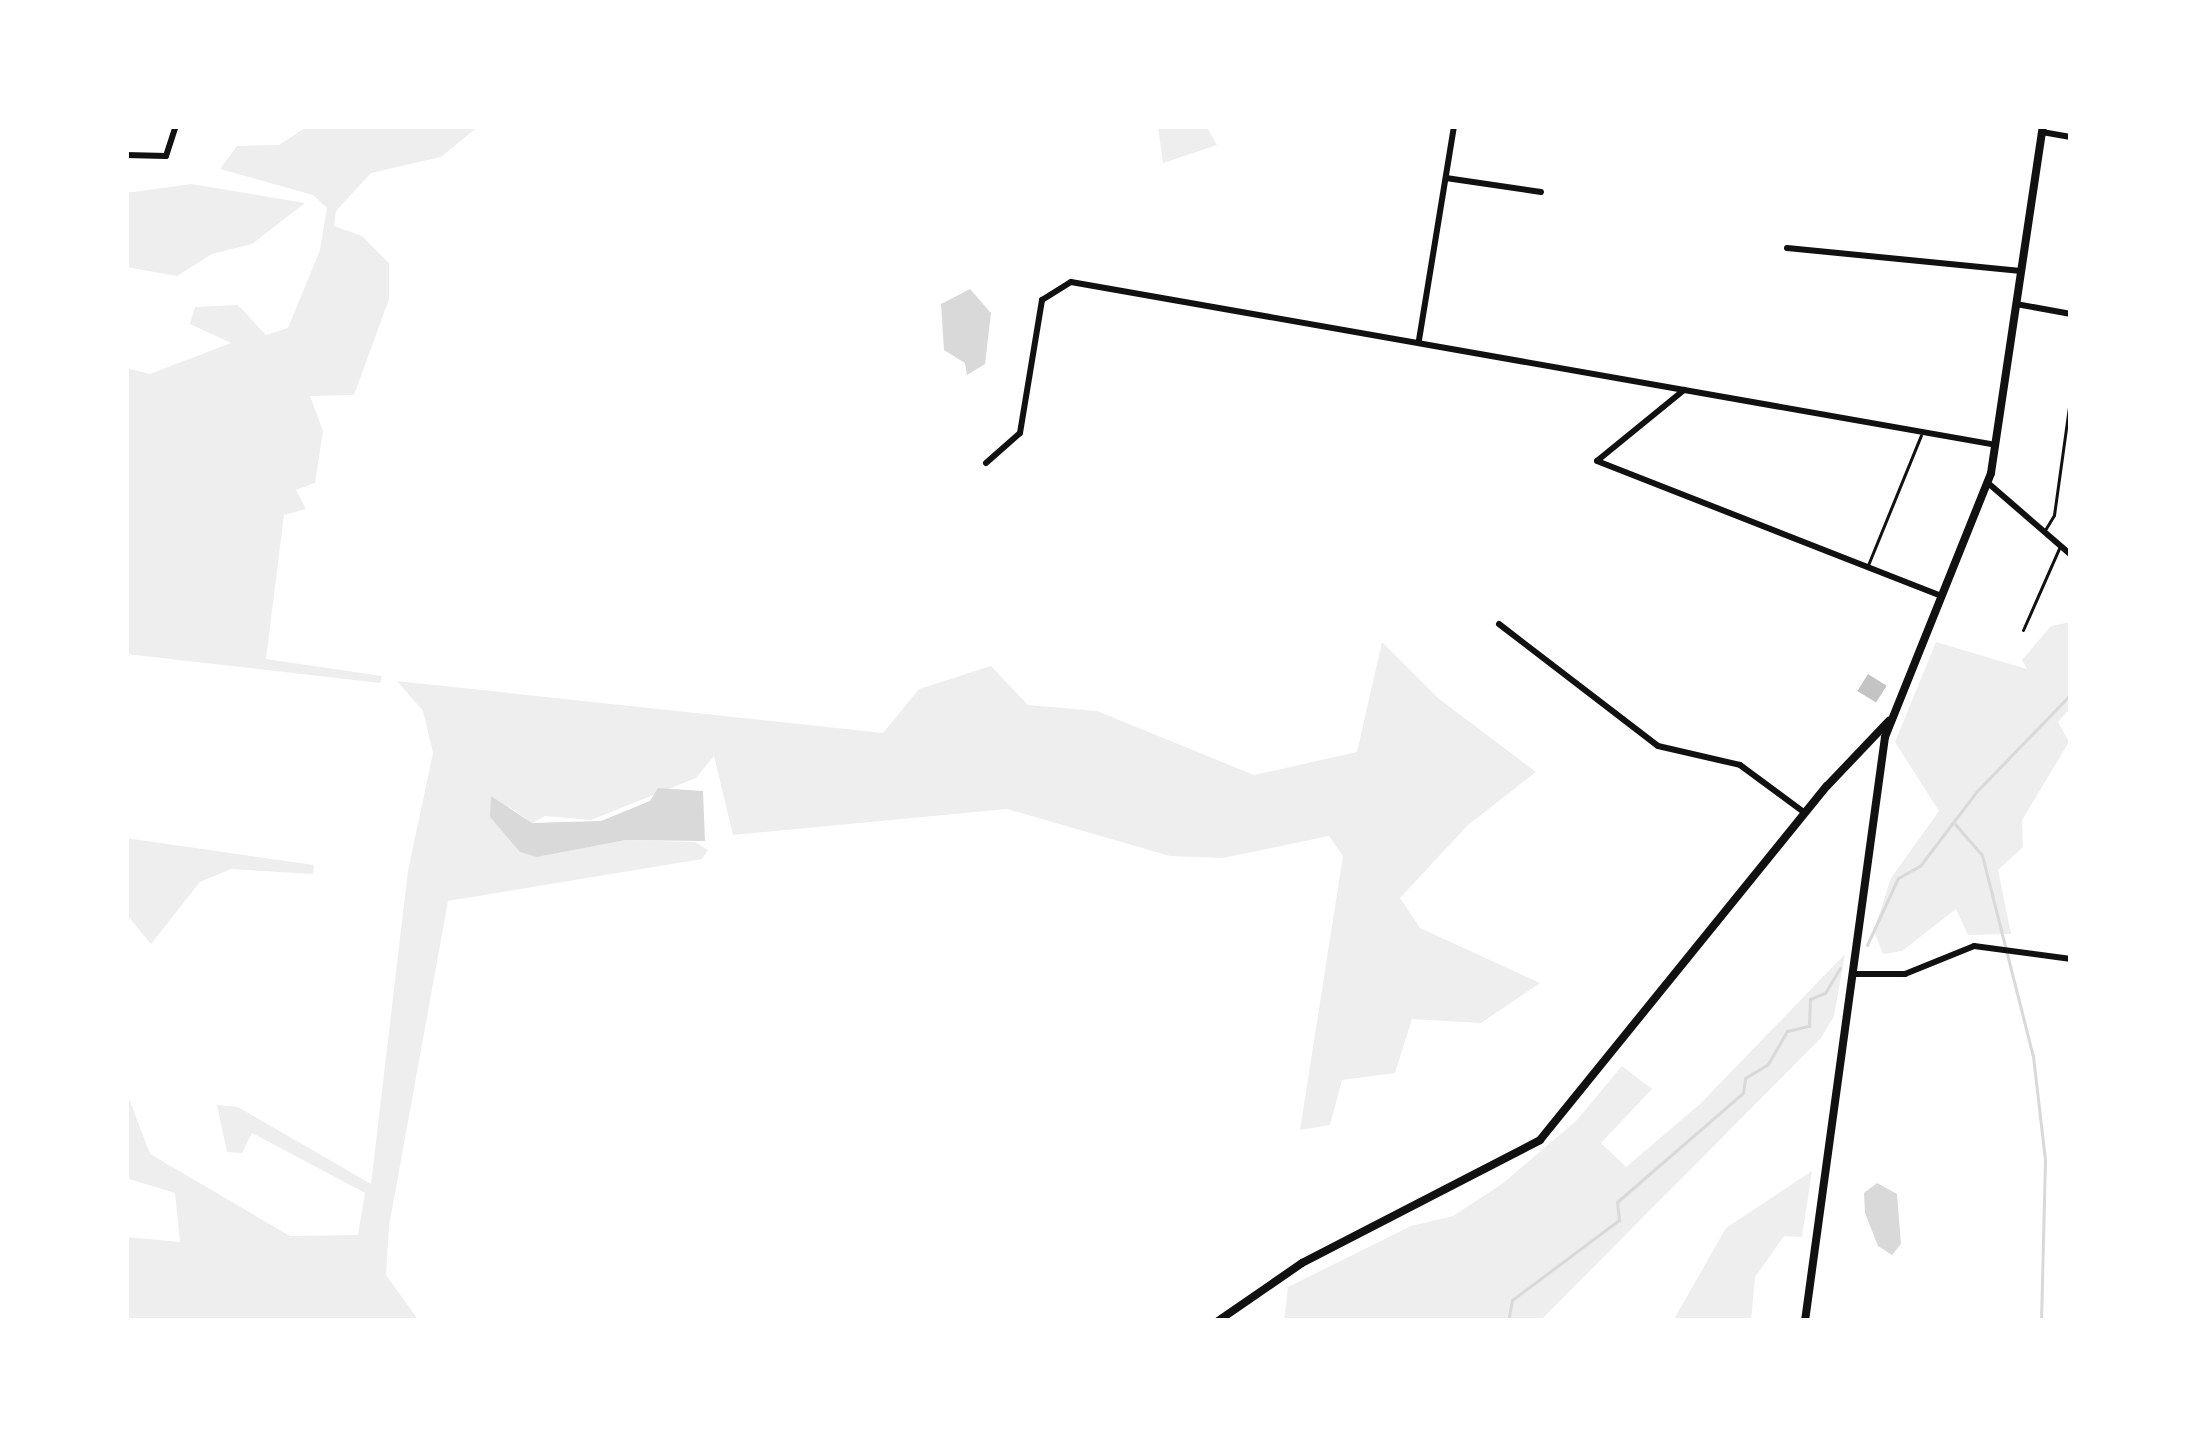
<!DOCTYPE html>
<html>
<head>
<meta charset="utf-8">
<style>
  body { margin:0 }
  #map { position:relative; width:2197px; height:1447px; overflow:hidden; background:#fff; font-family:Figtree,sans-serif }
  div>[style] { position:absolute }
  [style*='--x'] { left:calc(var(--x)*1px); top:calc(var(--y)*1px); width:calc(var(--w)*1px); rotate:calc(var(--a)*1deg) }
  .green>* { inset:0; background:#eee }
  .water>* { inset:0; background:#d9d9d9 }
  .stream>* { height:3px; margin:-1.5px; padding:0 1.5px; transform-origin:1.5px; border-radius:1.5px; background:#d9d9d9 }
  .building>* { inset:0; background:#c4c4c4; transform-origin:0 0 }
  .service>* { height:3px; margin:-1.5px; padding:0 1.5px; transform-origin:1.5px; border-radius:1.5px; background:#111 }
  .minor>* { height:6px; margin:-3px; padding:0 3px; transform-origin:3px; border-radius:3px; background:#111 }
  .tertiary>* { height:8px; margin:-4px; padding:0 4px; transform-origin:4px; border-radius:4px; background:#111 }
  span { translate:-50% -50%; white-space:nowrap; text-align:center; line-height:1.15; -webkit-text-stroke:10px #fff; paint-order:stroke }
  .frame { position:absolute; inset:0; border:129px solid #fff; pointer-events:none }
</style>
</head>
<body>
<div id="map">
  <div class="green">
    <i style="clip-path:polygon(308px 126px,479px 126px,441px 157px,371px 173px,336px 211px,334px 226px,362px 236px,389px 263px,389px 299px,354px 395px,310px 396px,323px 431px,315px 483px,296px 490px,306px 509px,284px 515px,266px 659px,382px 676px,380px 683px,126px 654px,126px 368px,150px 374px,231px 343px,190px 324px,195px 307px,238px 305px,266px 335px,288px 328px,320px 250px,327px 208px,313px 195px,220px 169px,237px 146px,279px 145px)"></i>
    <i style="clip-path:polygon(1158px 126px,1221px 126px,1208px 129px,1217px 145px,1163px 163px)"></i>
    <i style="clip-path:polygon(191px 184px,305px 203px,252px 244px,212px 254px,177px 276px,126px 267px,126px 193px)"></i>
    <i style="clip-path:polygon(2071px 622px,2071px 707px,2058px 722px,2069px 742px,2022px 820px,2023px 847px,1998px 870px,2011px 934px,1968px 935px,1956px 909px,1902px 951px,1883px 954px,1874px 931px,1891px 878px,1939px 811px,1895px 742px,1936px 642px,2027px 669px,2022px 660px,2051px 626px)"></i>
    <i style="clip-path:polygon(1382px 642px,1438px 698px,1536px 772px,1468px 825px,1400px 898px,1420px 928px,1540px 983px,1481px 1023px,1412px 1019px,1395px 1073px,1342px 1080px,1330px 1125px,1300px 1130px,1343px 856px,1329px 836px,1223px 858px,1170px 856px,1007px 809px,733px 835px,714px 756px,696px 778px,591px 820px,545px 816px,532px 823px,508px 806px,536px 857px,626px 840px,695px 842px,708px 850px,702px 859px,448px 901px,389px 1226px,386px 1275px,419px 1321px,126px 1321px,126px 1237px,180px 1242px,175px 1193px,126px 1178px,126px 1091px,150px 1154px,290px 1236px,358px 1235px,365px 1193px,252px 1133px,242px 1153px,227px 1152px,217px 1105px,238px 1107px,371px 1184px,408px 871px,433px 753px,423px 711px,397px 681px,883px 733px,919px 689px,991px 666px,1028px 705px,1097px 711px,1254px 775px,1357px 752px)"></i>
    <i style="clip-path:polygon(126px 838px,314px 865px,313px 874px,231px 869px,200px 882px,151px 944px,126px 914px)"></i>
    <i style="clip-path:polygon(1845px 954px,1834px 1016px,1821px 1038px,1540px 1321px,1284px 1321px,1288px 1287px,1411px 1226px,1453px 1216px,1502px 1184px,1576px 1121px,1622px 1066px,1652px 1089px,1601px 1143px,1626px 1167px,1700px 1104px)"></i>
    <i style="clip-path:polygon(1812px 1171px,1802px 1237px,1784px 1236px,1755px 1277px,1751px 1321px,1673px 1321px,1726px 1228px)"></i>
  </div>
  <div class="water">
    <i style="clip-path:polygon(970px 289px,991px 313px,985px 364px,967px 375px,965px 363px,944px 350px,941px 304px)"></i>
    <i style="clip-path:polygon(658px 788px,703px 791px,705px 841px,626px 840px,537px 857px,520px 852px,490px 817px,491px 796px,532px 823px,601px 821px,650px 801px)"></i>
    <i style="clip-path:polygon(1877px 1183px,1897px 1194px,1901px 1244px,1892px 1255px,1878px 1246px,1865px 1213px,1864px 1193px)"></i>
  </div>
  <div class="stream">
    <i style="--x:1955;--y:824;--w:41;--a:48.9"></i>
    <i style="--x:1982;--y:855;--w:207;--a:75.8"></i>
    <i style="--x:2033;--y:1056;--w:104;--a:83.4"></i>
    <i style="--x:2045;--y:1159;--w:162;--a:91.4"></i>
    <i style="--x:1867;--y:945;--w:74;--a:-65.2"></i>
    <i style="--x:1898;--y:878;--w:25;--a:-29"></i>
    <i style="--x:1920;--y:866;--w:94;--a:-52.8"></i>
    <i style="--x:1977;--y:791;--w:135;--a:-45.9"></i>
    <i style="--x:1508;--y:1321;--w:21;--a:-79"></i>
    <i style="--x:1512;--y:1300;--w:134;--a:-36.8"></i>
    <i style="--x:1619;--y:1220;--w:18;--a:-96"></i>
    <i style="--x:1617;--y:1202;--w:167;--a:-40.9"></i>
    <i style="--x:1743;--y:1093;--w:15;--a:-82"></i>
    <i style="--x:1745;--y:1078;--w:27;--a:-31"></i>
    <i style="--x:1768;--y:1064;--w:38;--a:-60"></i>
    <i style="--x:1787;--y:1031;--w:23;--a:-13"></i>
    <i style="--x:1809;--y:1026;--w:27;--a:-88"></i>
    <i style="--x:1810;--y:999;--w:16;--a:-22"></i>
    <i style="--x:1825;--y:993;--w:29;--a:-59"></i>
  </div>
  <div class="building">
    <i style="left:1868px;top:674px;width:22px;height:20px;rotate:32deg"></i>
  </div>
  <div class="service">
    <i style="--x:2045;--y:530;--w:17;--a:-59"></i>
    <i style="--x:2054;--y:515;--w:123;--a:-82.1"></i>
    <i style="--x:1868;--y:565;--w:140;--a:-67.8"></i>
    <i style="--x:2023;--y:630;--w:92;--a:-66.2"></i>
  </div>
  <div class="minor">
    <i style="--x:2042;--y:132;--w:29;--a:10"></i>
    <i style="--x:126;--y:155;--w:40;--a:1.4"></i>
    <i style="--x:166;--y:156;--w:32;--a:-72"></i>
    <i style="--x:1446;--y:178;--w:96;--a:8.4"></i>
    <i style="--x:1787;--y:248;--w:235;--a:5.6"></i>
    <i style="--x:2016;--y:304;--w:56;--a:10.3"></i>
    <i style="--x:1419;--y:340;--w:217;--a:-80.7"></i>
    <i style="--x:1684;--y:390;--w:112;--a:140.8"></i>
    <i style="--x:1597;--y:461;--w:370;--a:21.4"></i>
    <i style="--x:986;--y:463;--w:45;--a:-41.4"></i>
    <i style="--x:1020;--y:433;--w:135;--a:-80.6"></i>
    <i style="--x:1042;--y:300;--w:34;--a:-32"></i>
    <i style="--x:1071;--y:282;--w:939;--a:9.99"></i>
    <i style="--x:1988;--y:483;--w:110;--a:40.9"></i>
    <i style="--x:1499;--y:624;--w:200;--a:37.5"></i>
    <i style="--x:1658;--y:746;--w:84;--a:13"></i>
    <i style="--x:1740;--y:765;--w:81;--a:36.4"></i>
    <i style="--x:1854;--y:974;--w:51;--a:0"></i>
    <i style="--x:1905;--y:974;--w:74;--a:-22.1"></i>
    <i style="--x:1974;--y:946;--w:98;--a:7.6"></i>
  </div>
  <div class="tertiary">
    <i style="--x:1218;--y:1321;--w:102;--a:-34.6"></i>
    <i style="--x:1302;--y:1263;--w:268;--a:-27.3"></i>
    <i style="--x:1540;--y:1140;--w:456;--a:-51"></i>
    <i style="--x:1827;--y:786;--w:90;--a:-46.4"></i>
    <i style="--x:1805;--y:1321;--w:589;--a:-82.2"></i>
    <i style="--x:1885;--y:737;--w:284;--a:-68.1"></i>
    <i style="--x:1991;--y:473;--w:351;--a:-81.5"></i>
  </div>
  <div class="frame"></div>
</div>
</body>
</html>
